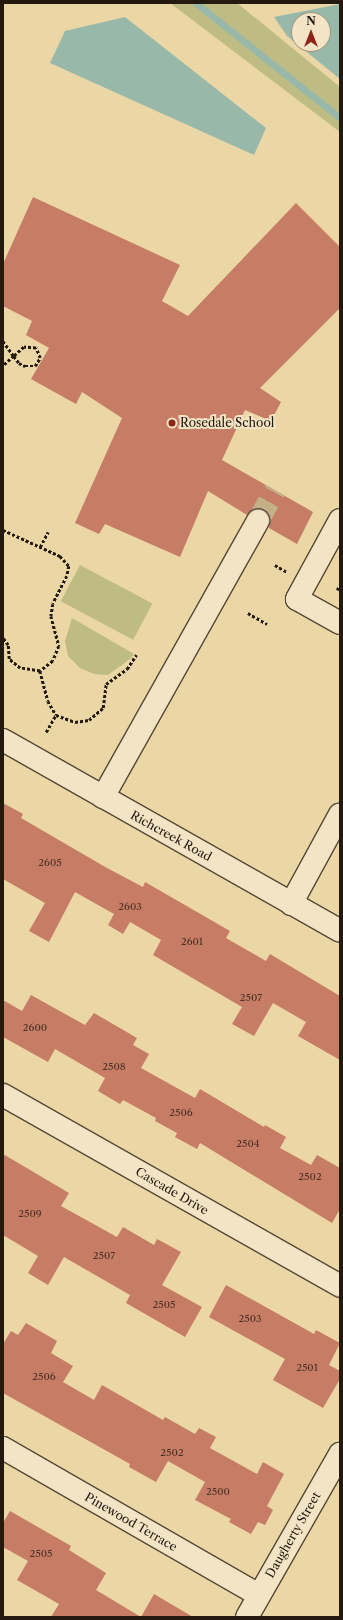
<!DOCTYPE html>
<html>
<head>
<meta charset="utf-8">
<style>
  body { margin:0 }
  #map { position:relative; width:343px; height:1620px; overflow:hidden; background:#ebd6a6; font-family:"Libre Caslon Text",serif }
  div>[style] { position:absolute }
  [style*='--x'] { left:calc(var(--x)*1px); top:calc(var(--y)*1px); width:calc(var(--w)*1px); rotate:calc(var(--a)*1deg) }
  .green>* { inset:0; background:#bebc82; transform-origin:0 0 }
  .water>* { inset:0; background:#98b9a9 }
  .stream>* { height:7px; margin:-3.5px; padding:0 3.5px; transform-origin:3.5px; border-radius:3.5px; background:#98b9a9 }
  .building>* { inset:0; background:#c77c65 }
  .minor-tunnel>* { height:22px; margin-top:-11px; transform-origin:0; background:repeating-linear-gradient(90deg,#c3b088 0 22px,transparent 0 33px) }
  .path>* { height:2.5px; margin-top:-1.25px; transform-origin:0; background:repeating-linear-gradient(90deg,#23190f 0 3px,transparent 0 5px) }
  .roads { filter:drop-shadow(1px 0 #554835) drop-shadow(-1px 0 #554835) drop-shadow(0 1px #554835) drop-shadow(0 -1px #554835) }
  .minor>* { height:22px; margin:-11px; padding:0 11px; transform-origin:11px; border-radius:11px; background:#f2e4c5 }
  .dots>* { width:11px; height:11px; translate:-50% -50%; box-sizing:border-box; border:2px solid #f2e4c5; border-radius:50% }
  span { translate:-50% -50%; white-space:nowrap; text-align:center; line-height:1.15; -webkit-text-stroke:4px #f2e4c5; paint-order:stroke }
  .number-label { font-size:10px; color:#4c3224 }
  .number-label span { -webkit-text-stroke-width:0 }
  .poi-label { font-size:12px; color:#23190f }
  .left { translate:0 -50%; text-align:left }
  .street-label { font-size:12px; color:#23190f }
  .frame { position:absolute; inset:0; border:4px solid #23190f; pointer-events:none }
  .north { position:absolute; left:291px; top:12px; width:40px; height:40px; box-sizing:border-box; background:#f2e4c5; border:1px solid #9f937c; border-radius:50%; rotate:0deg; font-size:11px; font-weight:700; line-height:16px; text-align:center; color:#23190f }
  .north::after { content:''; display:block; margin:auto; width:14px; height:18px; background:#8f2418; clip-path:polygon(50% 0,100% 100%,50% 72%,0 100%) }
</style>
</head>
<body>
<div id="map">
  <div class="green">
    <i style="clip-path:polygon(170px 3px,237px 3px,340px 87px,340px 132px)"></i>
    <i style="left:80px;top:565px;width:82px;height:41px;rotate:28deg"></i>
    <i style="clip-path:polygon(72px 618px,134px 654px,130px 659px,108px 675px,94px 674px,80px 668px,68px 656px,65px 641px)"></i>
  </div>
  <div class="water">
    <i style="clip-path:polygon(evenodd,340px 4px,340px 79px,287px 36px,274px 17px,340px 4px,299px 20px,323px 20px,323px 44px,299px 44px,299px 20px)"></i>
    <i style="clip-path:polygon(125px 17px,266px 128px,254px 155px,50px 63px,65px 31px)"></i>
  </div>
  <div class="stream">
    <i style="--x:196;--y:3;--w:184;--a:38.6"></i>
  </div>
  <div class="building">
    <i style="clip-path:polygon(33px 197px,180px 265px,162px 301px,188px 316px,296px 203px,340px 247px,340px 308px,260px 388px,281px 402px,271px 421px,245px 410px,222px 460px,313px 512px,297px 544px,269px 528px,270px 520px,264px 510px,257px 509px,247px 515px,208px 491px,180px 557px,105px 524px,99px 534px,75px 523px,122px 418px,82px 392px,76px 404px,31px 379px,49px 348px,26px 335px,32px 321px,3px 306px,3px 264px)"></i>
    <i style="clip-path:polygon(3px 803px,23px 814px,21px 818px,107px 868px,143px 887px,145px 882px,230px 931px,226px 938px,266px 961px,270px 954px,340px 996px,340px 1060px,298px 1036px,306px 1022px,273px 1003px,254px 1036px,232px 1024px,242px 1007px,153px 955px,161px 940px,130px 922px,123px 934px,108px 925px,114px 914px,75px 892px,49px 942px,29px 931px,45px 903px,3px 879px)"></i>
    <i style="clip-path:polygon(31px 995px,85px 1025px,94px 1013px,137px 1038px,133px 1045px,149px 1054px,141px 1068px,195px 1098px,200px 1089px,264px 1127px,265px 1125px,286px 1137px,280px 1148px,311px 1165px,317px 1155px,340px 1168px,340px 1209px,332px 1223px,200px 1143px,197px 1149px,175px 1137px,177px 1133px,155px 1121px,156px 1118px,123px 1100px,120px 1104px,98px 1091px,105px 1078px,55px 1049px,48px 1062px,3px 1037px,3px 1000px,22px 1011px)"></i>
    <i style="clip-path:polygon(3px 1154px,69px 1193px,61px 1206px,117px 1237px,123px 1227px,154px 1245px,157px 1239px,181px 1252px,162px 1285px,202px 1307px,185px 1337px,126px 1303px,130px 1295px,64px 1257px,48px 1285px,28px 1273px,38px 1256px,3px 1235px)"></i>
    <i style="clip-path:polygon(226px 1285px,314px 1334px,316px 1330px,340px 1343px,329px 1365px,340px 1371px,340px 1379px,323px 1408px,273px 1380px,285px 1359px,209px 1317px)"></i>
    <i style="clip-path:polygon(26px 1323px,57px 1341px,51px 1353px,73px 1366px,63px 1382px,94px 1400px,102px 1385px,163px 1420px,165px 1417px,195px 1434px,199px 1428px,216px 1437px,210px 1448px,257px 1474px,263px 1462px,284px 1474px,267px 1506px,273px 1510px,265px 1525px,258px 1522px,251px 1534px,229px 1522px,231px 1519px,195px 1500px,205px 1482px,168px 1461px,156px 1482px,129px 1467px,130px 1464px,3px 1393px,3px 1344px,11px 1331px,18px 1335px)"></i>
    <i style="clip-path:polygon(10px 1511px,71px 1546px,69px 1550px,106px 1573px,96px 1590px,141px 1617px,51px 1617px,59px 1604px,17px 1580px,28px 1561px,3px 1547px,3px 1523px)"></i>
    <i style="clip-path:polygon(154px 1594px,193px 1617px,141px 1617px)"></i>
  </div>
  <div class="minor-tunnel">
    <i style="--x:258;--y:521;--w:35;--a:-61"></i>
  </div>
  <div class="path">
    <i style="--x:3;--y:341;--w:19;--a:54"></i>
    <i style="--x:14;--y:356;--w:9;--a:54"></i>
    <i style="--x:19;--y:363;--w:7;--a:27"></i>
    <i style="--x:25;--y:366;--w:10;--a:0"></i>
    <i style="--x:35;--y:366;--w:9;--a:-58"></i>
    <i style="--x:40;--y:358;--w:11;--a:-112"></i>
    <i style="--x:36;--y:348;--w:12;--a:-175"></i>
    <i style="--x:24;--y:347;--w:13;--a:138"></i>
    <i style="--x:14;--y:356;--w:15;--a:138"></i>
    <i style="--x:3;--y:530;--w:63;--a:24.5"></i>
    <i style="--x:60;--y:556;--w:13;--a:48"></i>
    <i style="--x:69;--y:566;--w:10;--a:101"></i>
    <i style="--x:67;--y:576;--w:31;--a:117"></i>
    <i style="--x:53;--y:604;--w:12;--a:99"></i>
    <i style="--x:51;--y:616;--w:31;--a:75"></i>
    <i style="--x:59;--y:646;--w:16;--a:112"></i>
    <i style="--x:53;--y:661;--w:16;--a:142"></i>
    <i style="--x:40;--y:671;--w:20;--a:-171"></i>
    <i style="--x:20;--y:668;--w:14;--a:-141"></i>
    <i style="--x:9;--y:659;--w:14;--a:-94"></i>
    <i style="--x:8;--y:645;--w:9;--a:-126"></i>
    <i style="--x:40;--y:547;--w:17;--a:-62"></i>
    <i style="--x:275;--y:565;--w:14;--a:30"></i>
    <i style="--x:337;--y:590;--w:6;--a:-59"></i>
    <i style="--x:248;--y:613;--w:22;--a:30"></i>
    <i style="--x:40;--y:671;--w:31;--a:75"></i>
    <i style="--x:48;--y:701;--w:16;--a:60"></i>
    <i style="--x:56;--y:715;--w:20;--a:20"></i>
    <i style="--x:75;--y:722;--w:14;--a:-8"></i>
    <i style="--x:89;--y:720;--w:18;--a:-41"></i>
    <i style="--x:103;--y:708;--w:24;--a:-83"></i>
    <i style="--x:106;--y:684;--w:26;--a:-36"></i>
    <i style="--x:127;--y:669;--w:17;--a:-57"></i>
    <i style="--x:46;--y:732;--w:20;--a:-60"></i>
  </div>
  <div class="roads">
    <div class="minor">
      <i style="--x:340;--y:520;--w:90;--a:118.6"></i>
      <i style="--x:297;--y:599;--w:49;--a:29.2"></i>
      <i style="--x:3;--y:740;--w:387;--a:29.5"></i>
      <i style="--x:103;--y:797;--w:317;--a:-60.7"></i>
      <i style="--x:291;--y:904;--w:102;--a:-61.4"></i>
      <i style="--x:3;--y:1095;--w:387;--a:29.5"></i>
      <i style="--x:3;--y:1448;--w:295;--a:29.9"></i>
      <i style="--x:247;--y:1617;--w:188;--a:-60.3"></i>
    </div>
  </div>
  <div class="dots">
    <i style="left:172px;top:423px;background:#8f2418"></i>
  </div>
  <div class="number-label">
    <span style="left:50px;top:863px">2605</span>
    <span style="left:130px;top:907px">2603</span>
    <span style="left:192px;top:942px">2601</span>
    <span style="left:251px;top:998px">2507</span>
    <span style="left:35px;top:1028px">2600</span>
    <span style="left:114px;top:1067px">2508</span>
    <span style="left:181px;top:1113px">2506</span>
    <span style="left:248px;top:1144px">2504</span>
    <span style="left:310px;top:1177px">2502</span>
    <span style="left:30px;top:1214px">2509</span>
    <span style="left:104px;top:1256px">2507</span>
    <span style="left:164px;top:1305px">2505</span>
    <span style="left:250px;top:1319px">2503</span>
    <span style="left:307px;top:1368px">2501</span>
    <span style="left:44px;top:1377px">2506</span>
    <span style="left:172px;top:1453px">2502</span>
    <span style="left:218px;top:1492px">2500</span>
    <span style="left:41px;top:1554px">2505</span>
  </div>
  <div class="poi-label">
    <span class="left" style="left:180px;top:423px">Rosedale School</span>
  </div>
  <div class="street-label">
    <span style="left:171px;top:836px;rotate:29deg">Richcreek Road</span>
    <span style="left:172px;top:1191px;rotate:30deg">Cascade Drive</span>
    <span style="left:131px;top:1522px;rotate:30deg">Pinewood Terrace</span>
    <span style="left:293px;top:1535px;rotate:-60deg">Daugherty Street</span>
  </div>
  <div class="frame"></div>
  <div class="north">N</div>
</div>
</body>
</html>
